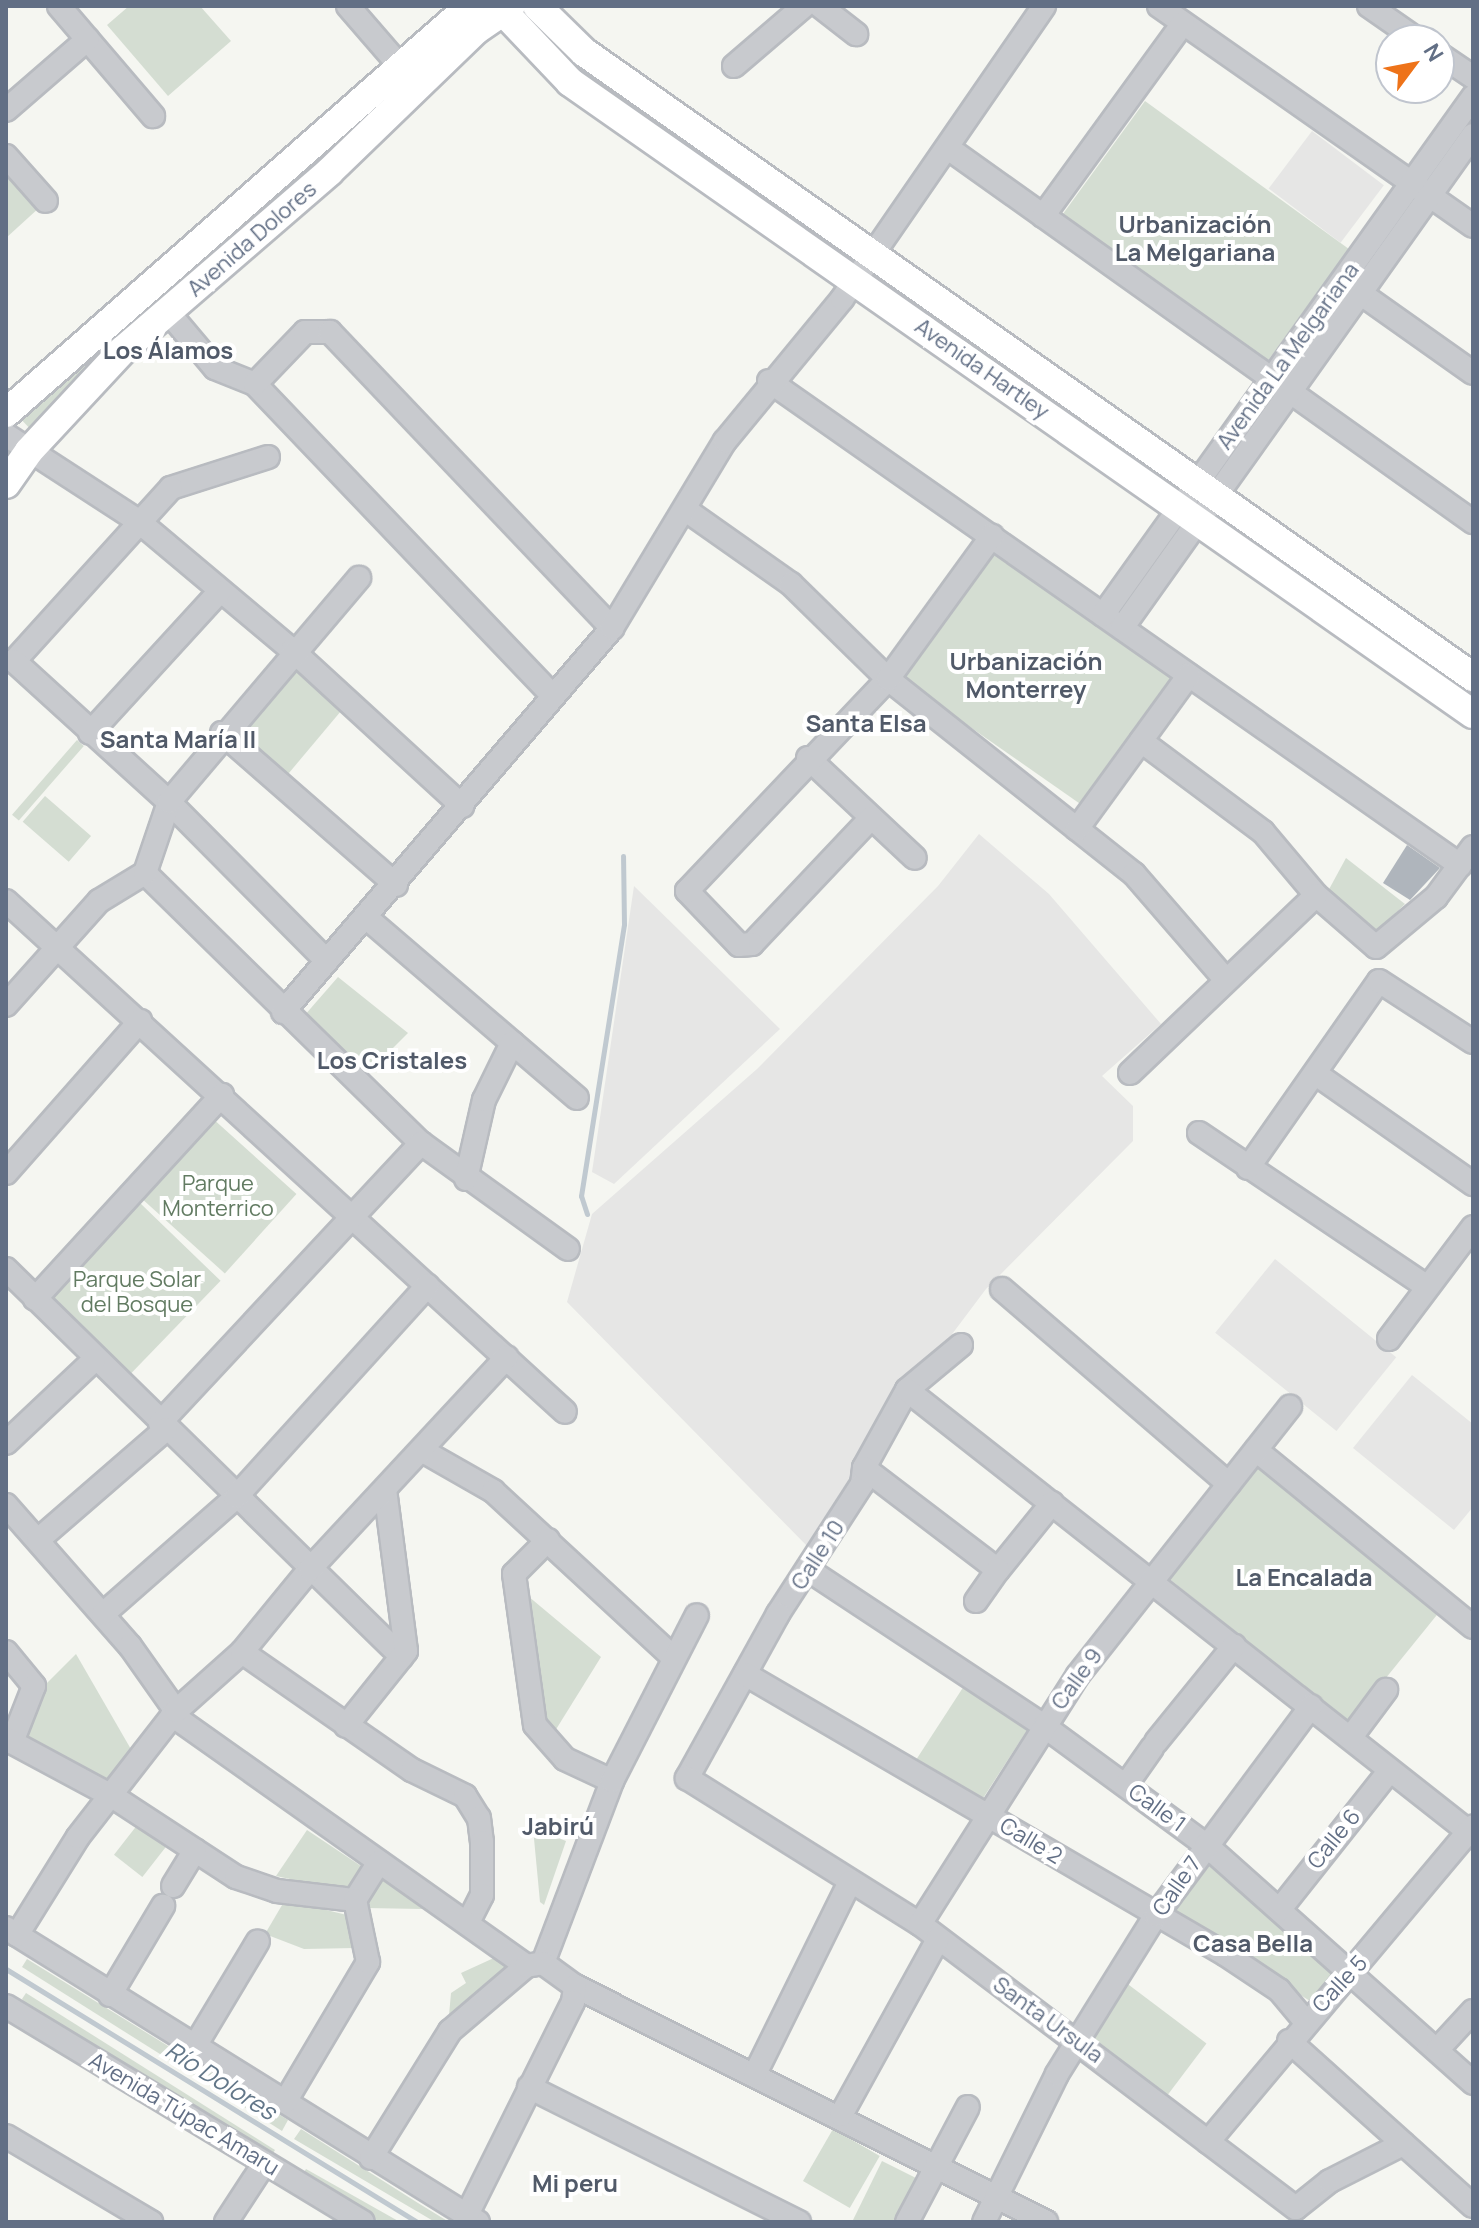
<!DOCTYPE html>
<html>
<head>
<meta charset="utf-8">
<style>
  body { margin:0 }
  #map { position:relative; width:1479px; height:2228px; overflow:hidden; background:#f5f6f1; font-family:Manrope,sans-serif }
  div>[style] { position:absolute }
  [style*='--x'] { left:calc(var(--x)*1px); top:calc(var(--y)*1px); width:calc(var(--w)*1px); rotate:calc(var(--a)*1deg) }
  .built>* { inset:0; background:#e6e6e5; transform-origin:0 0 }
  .green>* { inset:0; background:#d4ddd2; transform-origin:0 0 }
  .stream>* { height:5px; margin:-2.5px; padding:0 2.5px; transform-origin:2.5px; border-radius:2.5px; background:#c0c9d0 }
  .building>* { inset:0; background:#afb5bc }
  .roads { filter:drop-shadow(2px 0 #b8bbc0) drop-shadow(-2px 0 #b8bbc0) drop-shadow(0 2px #b8bbc0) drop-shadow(0 -2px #b8bbc0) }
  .minor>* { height:22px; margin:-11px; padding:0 11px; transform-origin:11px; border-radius:11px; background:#c8cace }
  .major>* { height:28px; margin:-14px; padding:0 14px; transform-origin:14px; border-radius:14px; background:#fff }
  span { translate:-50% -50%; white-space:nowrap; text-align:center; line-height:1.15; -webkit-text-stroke:8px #fff; paint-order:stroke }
  .street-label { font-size:22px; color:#626f85 }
  .park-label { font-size:22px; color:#627b62 }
  .neighbourhood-label { font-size:24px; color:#515a69; font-weight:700 }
  .water-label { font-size:24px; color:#637789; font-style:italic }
  .frame { position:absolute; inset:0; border:8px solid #626f85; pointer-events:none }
  .north { position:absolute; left:1375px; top:24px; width:80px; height:80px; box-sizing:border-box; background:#fff; border:2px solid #c0c5ce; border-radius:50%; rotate:58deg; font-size:22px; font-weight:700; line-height:32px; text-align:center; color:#626f85 }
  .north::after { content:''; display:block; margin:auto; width:28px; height:36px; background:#ee7319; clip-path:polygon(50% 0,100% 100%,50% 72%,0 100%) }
</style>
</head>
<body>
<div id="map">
  <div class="built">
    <i style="left:1312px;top:131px;width:90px;height:72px;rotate:37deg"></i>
    <i style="clip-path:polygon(979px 834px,1049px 894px,1161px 1024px,1102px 1076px,1133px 1106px,1133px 1141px,986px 1289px,877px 1434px,809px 1548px,567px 1302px,592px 1214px,757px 1069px,938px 886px)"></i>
    <i style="clip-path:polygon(634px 886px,780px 1029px,614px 1184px,592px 1172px)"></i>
    <i style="left:1275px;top:1259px;width:156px;height:95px;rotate:39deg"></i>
    <i style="clip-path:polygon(1412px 1375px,1473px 1424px,1473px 1507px,1454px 1530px,1353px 1448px)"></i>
  </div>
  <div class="green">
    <i style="clip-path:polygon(129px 6px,200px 6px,231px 41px,168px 96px,107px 25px)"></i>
    <i style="clip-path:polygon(529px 15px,840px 241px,831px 254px,575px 75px,526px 20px)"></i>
    <i style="left:1145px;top:101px;width:252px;height:143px;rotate:36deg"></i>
    <i style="clip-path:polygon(6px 166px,40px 207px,6px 238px)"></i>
    <i style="left:295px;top:170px;width:16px;height:195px;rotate:52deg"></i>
    <i style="clip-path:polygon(889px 275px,1168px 473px,1159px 484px,879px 289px)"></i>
    <i style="clip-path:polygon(130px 315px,138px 325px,35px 434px,17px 415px)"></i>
    <i style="left:1242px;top:523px;width:282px;height:16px;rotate:35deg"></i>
    <i style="left:991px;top:545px;width:227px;height:161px;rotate:35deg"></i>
    <i style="left:281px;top:658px;width:80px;height:92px;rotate:40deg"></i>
    <i style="left:77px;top:740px;width:9px;height:99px;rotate:41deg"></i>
    <i style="left:45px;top:796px;width:61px;height:34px;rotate:41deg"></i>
    <i style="clip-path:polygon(1346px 858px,1405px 904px,1379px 929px,1370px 930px,1327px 893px)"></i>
    <i style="clip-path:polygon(338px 977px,408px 1033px,366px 1075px,304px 1016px)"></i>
    <i style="left:211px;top:1117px;width:115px;height:107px;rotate:42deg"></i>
    <i style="left:140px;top:1203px;width:112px;height:129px;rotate:44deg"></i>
    <i style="left:1259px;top:1466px;width:232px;height:144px;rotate:39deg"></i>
    <i style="clip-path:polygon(522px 1591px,601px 1657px,555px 1731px,543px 1719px)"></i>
    <i style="clip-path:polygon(76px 1654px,132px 1751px,106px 1784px,23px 1738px,40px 1690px)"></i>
    <i style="left:964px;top:1686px;width:77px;height:87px;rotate:33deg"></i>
    <i style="left:138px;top:1824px;width:36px;height:39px;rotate:38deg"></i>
    <i style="clip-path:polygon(533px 1828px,566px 1841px,544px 1905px,540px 1902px)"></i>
    <i style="clip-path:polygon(307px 1830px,361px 1866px,346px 1891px,276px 1876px)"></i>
    <i style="clip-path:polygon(1207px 1854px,1343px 1970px,1313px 2003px,1167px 1910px)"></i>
    <i style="clip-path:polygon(379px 1873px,423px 1909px,365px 1908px,363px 1892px)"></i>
    <i style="clip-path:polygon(285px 1900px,351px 1916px,355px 1948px,304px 1949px,265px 1934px)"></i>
    <i style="clip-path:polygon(496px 1957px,505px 1967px,449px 2015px,451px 1993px,466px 1983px,461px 1973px)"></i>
    <i style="clip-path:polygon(27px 1959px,288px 2120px,282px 2131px,22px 1967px)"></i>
    <i style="left:1125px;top:1982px;width:102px;height:68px;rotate:37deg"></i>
    <i style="clip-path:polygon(26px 1993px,275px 2150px,272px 2155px,28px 2008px,22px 1999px)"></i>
    <i style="clip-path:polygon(301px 2129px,418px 2203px,449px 2222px,435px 2222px,294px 2139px)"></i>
    <i style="left:833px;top:2129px;width:54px;height:60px;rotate:30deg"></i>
    <i style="clip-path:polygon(882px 2161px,916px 2178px,895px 2222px,852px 2222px)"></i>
    <i style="clip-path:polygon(306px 2169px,400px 2222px,380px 2222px,318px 2186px,303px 2174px)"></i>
  </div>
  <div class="stream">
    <i style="--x:587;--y:1214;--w:19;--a:-108"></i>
    <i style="--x:581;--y:1196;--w:275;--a:-81"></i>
    <i style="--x:624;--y:924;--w:68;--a:-90.8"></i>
    <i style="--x:6;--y:1969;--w:483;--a:31.6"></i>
  </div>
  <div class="building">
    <i style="clip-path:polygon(1407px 845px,1440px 868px,1410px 900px,1383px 883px)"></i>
  </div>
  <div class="roads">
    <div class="minor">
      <i style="--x:59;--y:6;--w:145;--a:49.5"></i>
      <i style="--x:348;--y:6;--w:79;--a:49.1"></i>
      <i style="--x:820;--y:6;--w:46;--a:37.9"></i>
      <i style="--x:1159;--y:6;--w:383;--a:35"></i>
      <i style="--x:1369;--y:6;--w:60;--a:34.8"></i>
      <i style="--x:1439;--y:54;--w:41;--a:34.1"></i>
      <i style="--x:734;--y:66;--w:92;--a:-40.6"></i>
      <i style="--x:6;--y:110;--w:108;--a:-40.9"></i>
      <i style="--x:948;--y:148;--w:645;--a:35.47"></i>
      <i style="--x:6;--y:156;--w:60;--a:48.4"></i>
      <i style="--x:1043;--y:216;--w:238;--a:-54"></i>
      <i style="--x:1360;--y:293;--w:138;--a:35.3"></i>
      <i style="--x:168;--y:312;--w:73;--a:50"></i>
      <i style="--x:215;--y:368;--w:43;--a:21.8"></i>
      <i style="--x:769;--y:381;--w:844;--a:35.01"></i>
      <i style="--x:6;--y:435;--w:156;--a:33"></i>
      <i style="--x:137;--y:520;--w:202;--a:40"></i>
      <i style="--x:292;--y:650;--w:231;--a:42.5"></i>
      <i style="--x:268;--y:457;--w:102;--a:162.3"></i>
      <i style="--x:171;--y:488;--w:234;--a:132.2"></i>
      <i style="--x:14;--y:661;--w:210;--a:42.3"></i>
      <i style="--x:169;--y:802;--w:224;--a:45.2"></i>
      <i style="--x:686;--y:510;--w:128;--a:35.2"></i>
      <i style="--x:791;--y:584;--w:136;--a:44.4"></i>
      <i style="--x:888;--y:679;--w:314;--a:38.4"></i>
      <i style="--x:1134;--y:874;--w:138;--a:49.1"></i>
      <i style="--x:1103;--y:615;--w:637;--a:-54.46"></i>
      <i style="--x:1122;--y:628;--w:605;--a:-54.55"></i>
      <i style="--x:553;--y:696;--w:431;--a:-133.7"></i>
      <i style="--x:255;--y:384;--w:72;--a:-46.1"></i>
      <i style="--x:305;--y:332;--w:25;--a:0"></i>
      <i style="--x:330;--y:332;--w:409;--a:46.4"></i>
      <i style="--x:90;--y:733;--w:191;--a:-47.5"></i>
      <i style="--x:222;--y:733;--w:231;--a:41.1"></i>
      <i style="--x:1141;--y:741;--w:152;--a:36.7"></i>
      <i style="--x:1263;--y:832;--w:82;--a:49.9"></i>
      <i style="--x:1316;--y:895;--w:79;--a:40.9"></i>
      <i style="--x:1376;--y:947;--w:78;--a:-39.8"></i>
      <i style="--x:1436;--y:897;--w:62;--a:-53.5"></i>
      <i style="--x:808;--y:758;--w:146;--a:43.1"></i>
      <i style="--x:871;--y:818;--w:173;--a:133.4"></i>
      <i style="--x:752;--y:944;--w:13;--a:176"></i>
      <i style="--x:739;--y:945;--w:75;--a:-133.9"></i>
      <i style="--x:687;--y:891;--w:292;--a:-46.5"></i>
      <i style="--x:888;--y:679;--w:177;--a:-54"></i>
      <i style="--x:1077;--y:829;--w:190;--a:-54"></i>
      <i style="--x:145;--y:873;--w:386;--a:44.4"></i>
      <i style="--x:421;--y:1143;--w:181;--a:35.8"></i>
      <i style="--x:6;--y:901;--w:757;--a:42.43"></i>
      <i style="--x:368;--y:919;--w:275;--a:40.6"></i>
      <i style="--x:6;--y:1005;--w:140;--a:-48.2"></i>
      <i style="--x:99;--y:901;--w:54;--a:-31.3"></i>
      <i style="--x:145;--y:873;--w:75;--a:-71.3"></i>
      <i style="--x:169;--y:802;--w:294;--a:-49.7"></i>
      <i style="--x:283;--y:1012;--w:506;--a:-49.41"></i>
      <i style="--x:612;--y:628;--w:218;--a:-58.9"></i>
      <i style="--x:725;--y:441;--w:184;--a:-50.5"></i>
      <i style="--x:842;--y:299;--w:356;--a:-55.4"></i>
      <i style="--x:1130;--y:1073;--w:257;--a:-43.7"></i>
      <i style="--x:1316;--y:1074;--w:192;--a:35"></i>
      <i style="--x:1199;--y:1133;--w:274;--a:34"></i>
      <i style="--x:1248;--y:1168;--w:228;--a:-55"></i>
      <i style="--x:1379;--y:981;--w:112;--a:33"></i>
      <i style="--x:6;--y:1173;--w:203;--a:-48.6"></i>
      <i style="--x:466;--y:1179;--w:81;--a:-77.2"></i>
      <i style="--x:484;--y:1100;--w:64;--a:-63.8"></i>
      <i style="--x:6;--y:1269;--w:554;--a:44.42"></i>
      <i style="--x:1002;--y:1289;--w:299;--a:40.7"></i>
      <i style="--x:35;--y:1299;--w:277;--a:-47.5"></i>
      <i style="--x:1389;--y:1339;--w:140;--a:-53.1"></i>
      <i style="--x:961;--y:1345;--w:70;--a:140.2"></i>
      <i style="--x:907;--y:1390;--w:89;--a:118.9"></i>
      <i style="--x:864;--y:1468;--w:16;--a:97"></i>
      <i style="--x:862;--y:1484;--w:155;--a:122.9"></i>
      <i style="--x:778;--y:1614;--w:188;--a:119"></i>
      <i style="--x:687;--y:1778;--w:275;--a:32.1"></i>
      <i style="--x:920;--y:1924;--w:471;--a:37.1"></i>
      <i style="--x:1296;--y:2208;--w:43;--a:-38.5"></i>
      <i style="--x:1330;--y:2181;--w:82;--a:-26.9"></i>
      <i style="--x:907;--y:1390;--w:720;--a:38.18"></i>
      <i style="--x:160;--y:1423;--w:383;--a:-47"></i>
      <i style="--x:6;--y:1443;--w:121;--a:-43.3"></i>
      <i style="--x:1256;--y:1450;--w:280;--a:39.2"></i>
      <i style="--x:423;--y:1451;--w:81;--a:29.7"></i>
      <i style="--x:493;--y:1491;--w:242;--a:42.7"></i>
      <i style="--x:864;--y:1468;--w:168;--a:37.3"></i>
      <i style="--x:998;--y:1570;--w:86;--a:-51.1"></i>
      <i style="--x:6;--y:1505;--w:188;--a:48.7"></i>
      <i style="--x:130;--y:1646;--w:80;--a:54.7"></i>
      <i style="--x:38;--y:1540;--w:169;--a:-40.9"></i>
      <i style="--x:548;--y:1540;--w:48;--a:135"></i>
      <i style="--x:514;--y:1574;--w:152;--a:82.1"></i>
      <i style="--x:535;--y:1725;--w:45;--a:48.6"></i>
      <i style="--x:565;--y:1759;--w:52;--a:25.1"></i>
      <i style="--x:810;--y:1571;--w:281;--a:33.5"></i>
      <i style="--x:1044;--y:1726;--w:201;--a:36.3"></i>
      <i style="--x:1206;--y:1845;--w:358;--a:41.7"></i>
      <i style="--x:976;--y:1601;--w:38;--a:-55"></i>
      <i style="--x:103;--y:1614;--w:177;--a:-41.3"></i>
      <i style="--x:236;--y:1497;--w:285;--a:-47.8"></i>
      <i style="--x:6;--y:1652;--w:44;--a:50.5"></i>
      <i style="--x:34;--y:1686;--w:60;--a:111.4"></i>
      <i style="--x:242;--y:1652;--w:207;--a:34.8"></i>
      <i style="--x:412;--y:1770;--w:59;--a:26.1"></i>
      <i style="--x:465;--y:1796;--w:26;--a:58"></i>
      <i style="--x:479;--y:1818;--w:24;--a:83"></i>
      <i style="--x:482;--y:1842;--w:53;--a:90"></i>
      <i style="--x:482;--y:1895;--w:31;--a:117"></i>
      <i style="--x:745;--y:1674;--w:556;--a:30.26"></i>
      <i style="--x:1225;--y:1954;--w:65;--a:33.7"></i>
      <i style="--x:1279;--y:1990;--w:40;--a:50"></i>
      <i style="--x:172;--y:1715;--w:434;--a:35.3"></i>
      <i style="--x:346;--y:1726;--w:96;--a:-51.3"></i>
      <i style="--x:406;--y:1651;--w:162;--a:-97.4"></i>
      <i style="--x:1351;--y:1737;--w:59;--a:-53.3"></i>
      <i style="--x:6;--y:1739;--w:120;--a:28.3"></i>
      <i style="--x:112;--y:1796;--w:148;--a:33.2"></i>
      <i style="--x:236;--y:1877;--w:43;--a:18.9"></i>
      <i style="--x:277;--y:1891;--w:79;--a:6.6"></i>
      <i style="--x:355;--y:1900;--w:45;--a:-57.7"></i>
      <i style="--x:1156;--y:1742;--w:124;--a:-50.9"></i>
      <i style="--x:1126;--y:1785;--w:45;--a:-54.9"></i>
      <i style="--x:173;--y:1886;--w:42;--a:-58.6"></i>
      <i style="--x:1280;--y:1909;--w:177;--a:-51.6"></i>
      <i style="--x:920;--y:1924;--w:295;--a:-57.6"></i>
      <i style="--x:1078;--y:1675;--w:342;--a:-51.7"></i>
      <i style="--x:6;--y:1928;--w:556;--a:31.92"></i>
      <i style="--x:17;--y:1935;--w:115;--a:-58.1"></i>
      <i style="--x:78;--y:1837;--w:160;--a:-52.1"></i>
      <i style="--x:176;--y:1711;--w:89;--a:-41.8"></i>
      <i style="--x:242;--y:1652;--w:107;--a:-50.7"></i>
      <i style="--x:310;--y:1569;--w:289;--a:-47.1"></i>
      <i style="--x:543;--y:1963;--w:195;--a:-69.2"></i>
      <i style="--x:612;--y:1781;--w:186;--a:-62.9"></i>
      <i style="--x:575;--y:1986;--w:527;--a:26.61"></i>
      <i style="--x:110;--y:1995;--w:104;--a:-59.2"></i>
      <i style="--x:6;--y:2006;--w:417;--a:31.2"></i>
      <i style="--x:1289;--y:2041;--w:247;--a:41.9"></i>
      <i style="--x:195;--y:2046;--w:122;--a:-59"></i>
      <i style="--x:1437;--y:2050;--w:53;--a:-47.3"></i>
      <i style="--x:755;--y:2074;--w:214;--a:-63.7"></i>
      <i style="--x:529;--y:2087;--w:302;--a:26.6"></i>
      <i style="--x:285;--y:2102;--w:163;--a:-59.3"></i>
      <i style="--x:368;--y:1962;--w:63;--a:-101.8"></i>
      <i style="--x:841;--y:2115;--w:201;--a:-61.1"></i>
      <i style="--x:6;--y:2136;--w:169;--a:30.7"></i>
      <i style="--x:1208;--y:2142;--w:412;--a:-50"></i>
      <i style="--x:371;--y:2158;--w:150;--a:-58.1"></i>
      <i style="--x:450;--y:2031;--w:100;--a:-40.5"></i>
      <i style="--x:526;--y:1966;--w:17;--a:-10"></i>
      <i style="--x:543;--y:1963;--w:39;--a:36"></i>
      <i style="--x:575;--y:1986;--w:16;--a:97"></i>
      <i style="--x:573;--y:2002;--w:240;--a:116.5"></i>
      <i style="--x:226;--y:2222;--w:69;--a:-56.8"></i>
      <i style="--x:907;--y:2222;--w:130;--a:-62.1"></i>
      <i style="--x:984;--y:2222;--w:165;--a:-63.7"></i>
      <i style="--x:1057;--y:2074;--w:187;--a:-58.1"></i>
      <i style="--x:1156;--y:1915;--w:260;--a:-53.4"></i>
    </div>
    <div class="major">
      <i style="--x:498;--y:6;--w:105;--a:46.5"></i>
      <i style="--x:570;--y:82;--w:1102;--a:34.99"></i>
      <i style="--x:537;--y:6;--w:66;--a:44.4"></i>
      <i style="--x:584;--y:52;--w:1087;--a:35.11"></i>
      <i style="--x:6;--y:413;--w:617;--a:-41.26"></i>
      <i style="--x:6;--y:484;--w:40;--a:-55.1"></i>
      <i style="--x:29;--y:451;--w:138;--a:-47.1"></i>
      <i style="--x:123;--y:350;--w:272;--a:-40.8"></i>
      <i style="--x:329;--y:172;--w:204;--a:-44"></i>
      <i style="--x:476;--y:30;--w:42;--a:-34.4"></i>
    </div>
  </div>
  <div class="street-label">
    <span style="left:252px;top:239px;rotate:-41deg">Avenida Dolores</span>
    <span style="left:1288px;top:356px;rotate:-54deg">Avenida La Melgariana</span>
    <span style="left:982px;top:369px;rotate:35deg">Avenida Hartley</span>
    <span style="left:818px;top:1555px;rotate:-57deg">Calle 10</span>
    <span style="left:1077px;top:1679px;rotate:-54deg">Calle 9</span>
    <span style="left:1157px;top:1808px;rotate:36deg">Calle 1</span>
    <span style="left:1334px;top:1839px;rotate:-51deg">Calle 6</span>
    <span style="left:1031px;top:1841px;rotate:31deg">Calle 2</span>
    <span style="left:1177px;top:1886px;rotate:-55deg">Calle 7</span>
    <span style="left:1340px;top:1984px;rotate:-47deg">Calle 5</span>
    <span style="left:1048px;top:2020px;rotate:36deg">Santa Ursula</span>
    <span style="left:184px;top:2114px;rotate:31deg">Avenida Túpac Amaru</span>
  </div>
  <div class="park-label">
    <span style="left:218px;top:1196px">Parque<br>Monterrico</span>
    <span style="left:137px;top:1292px">Parque Solar<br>del Bosque</span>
  </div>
  <div class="neighbourhood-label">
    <span style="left:1195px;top:238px">Urbanización<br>La Melgariana</span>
    <span style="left:168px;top:350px">Los Álamos</span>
    <span style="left:1026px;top:675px">Urbanización<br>Monterrey</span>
    <span style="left:866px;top:723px">Santa Elsa</span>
    <span style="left:178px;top:739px">Santa María II</span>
    <span style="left:392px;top:1060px">Los Cristales</span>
    <span style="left:1304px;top:1577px">La Encalada</span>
    <span style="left:558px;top:1826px">Jabirú</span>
    <span style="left:1253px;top:1943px">Casa Bella</span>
    <span style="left:575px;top:2183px">Mi peru</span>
  </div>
  <div class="water-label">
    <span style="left:221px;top:2080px;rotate:32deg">Río Dolores</span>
  </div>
  <div class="frame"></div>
  <div class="north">N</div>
</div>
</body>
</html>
